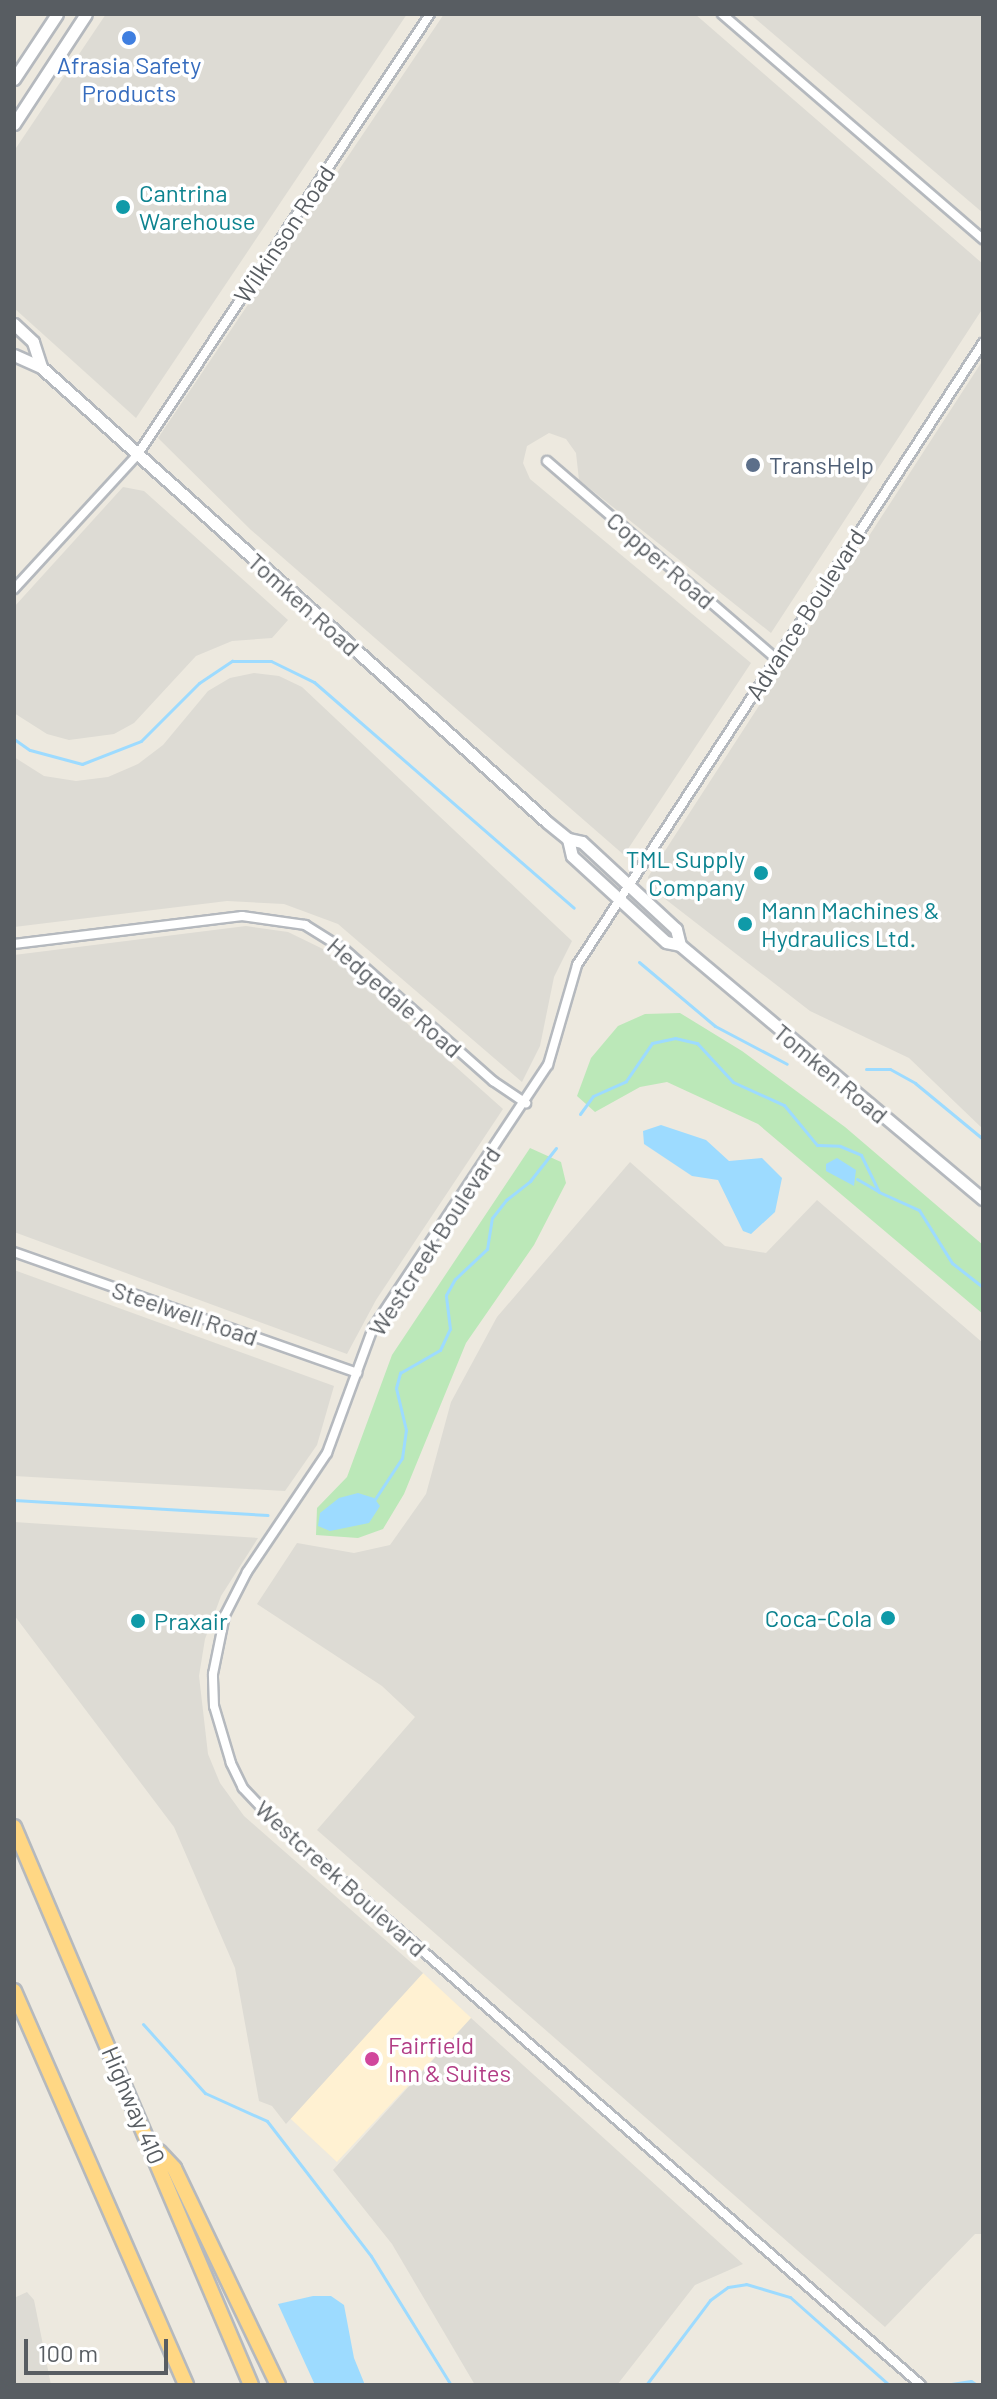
<!DOCTYPE html>
<html>
<head>
<meta charset="utf-8">
<style>
  body { margin:0 }
  #map { position:relative; width:997px; height:2399px; overflow:hidden; background:#ede9df; font-family:Barlow,sans-serif }
  div>[style] { position:absolute }
  [style*='--x'] { left:calc(var(--x)*1px); top:calc(var(--y)*1px); width:calc(var(--w)*1px); rotate:calc(var(--a)*1deg) }
  .commercial>* { inset:0; background:#fff1d2; transform-origin:0 0 }
  .industrial>* { inset:0; background:#dddbd4 }
  .green>* { inset:0; background:#bbe8b8 }
  .water>* { inset:0; background:#9ddbff }
  .stream>* { height:3px; margin:-1.5px; padding:0 1.5px; transform-origin:1.5px; border-radius:1.5px; background:#9ddbff }
  .roads { filter:drop-shadow(2px 0 #b5b9be) drop-shadow(-2px 0 #b5b9be) drop-shadow(0 2px #b5b9be) drop-shadow(0 -2px #b5b9be) }
  .minor>* { height:8px; margin:-4px; padding:0 4px; transform-origin:4px; border-radius:4px; background:#fff }
  .secondary>* { height:11px; margin:-5.5px; padding:0 5.5px; transform-origin:5.5px; border-radius:5.5px; background:#fff }
  .motorway>* { height:14px; margin:-7px; padding:0 7px; transform-origin:7px; border-radius:7px; background:#ffd784 }
  .dots>* { width:22px; height:22px; translate:-50% -50%; box-sizing:border-box; border:4px solid #fff; border-radius:50% }
  span { translate:-50% -50%; white-space:nowrap; text-align:center; line-height:1.15; -webkit-text-stroke:7px #fff; paint-order:stroke }
  .shop-label { font-size:24px; color:#366cbe }
  .culture-label { font-size:24px; color:#0d838f }
  .left { translate:0 -50%; text-align:left }
  .right { translate:-100% -50%; text-align:right }
  .street-label { font-size:24px; color:#585d62 }
  .service-label { font-size:24px; color:#4e5e75 }
  .hotel-label { font-size:24px; color:#b23c85 }
  .frame { position:absolute; inset:0; border:16px solid #585d62; pointer-events:none }
  .scale { position:absolute; left:24px; top:2339px; width:144px; height:36px; box-sizing:border-box; border:4px solid #585d62; border-top:0; padding-left:10px; font-size:24px; line-height:28px; white-space:nowrap; color:#585d62; -webkit-text-stroke:6px #fff; paint-order:stroke }
</style>
</head>
<body>
<div id="map">
  <div class="commercial">
    <i style="left:423px;top:1973px;width:66px;height:197px;rotate:43deg"></i>
  </div>
  <div class="industrial">
    <i style="clip-path:polygon(106px 14px,407px 14px,136px 418px,14px 308px,14px 151px)"></i>
    <i style="clip-path:polygon(444px 14px,695px 14px,983px 264px,983px 308px,771px 633px,579px 480px,576px 453px,566px 439px,549px 433px,527px 446px,523px 463px,530px 479px,751px 663px,624px 855px,251px 530px,158px 438px)"></i>
    <i style="clip-path:polygon(750px 14px,983px 14px,983px 213px)"></i>
    <i style="clip-path:polygon(983px 360px,983px 1129px,909px 1058px,810px 1011px,651px 888px,648px 877px)"></i>
    <i style="clip-path:polygon(123px 487px,144px 491px,288px 620px,272px 638px,232px 641px,196px 656px,134px 723px,114px 734px,69px 740px,47px 734px,14px 713px,14px 607px)"></i>
    <i style="clip-path:polygon(254px 673px,279px 676px,302px 687px,572px 941px,554px 977px,540px 1046px,522px 1082px,338px 924px,284px 904px,227px 901px,14px 927px,14px 757px,44px 776px,76px 781px,108px 777px,138px 764px,163px 745px,208px 691px,230px 678px)"></i>
    <i style="clip-path:polygon(246px 926px,288px 932px,325px 950px,503px 1109px,376px 1300px,347px 1354px,14px 1232px,14px 955px)"></i>
    <i style="clip-path:polygon(630px 1162px,725px 1246px,766px 1253px,817px 1200px,983px 1343px,983px 2234px,975px 2234px,885px 2327px,317px 1830px,415px 1717px,382px 1686px,257px 1604px,297px 1543px,354px 1553px,390px 1545px,426px 1494px,451px 1402px,497px 1317px)"></i>
    <i style="clip-path:polygon(14px 1270px,334px 1386px,317px 1445px,285px 1491px,14px 1476px)"></i>
    <i style="clip-path:polygon(14px 1522px,258px 1538px,221px 1596px,205px 1639px,199px 1676px,208px 1754px,220px 1783px,244px 1816px,423px 1973px,286px 2124px,272px 2106px,259px 2101px,235px 1968px,174px 1827px,14px 1615px)"></i>
    <i style="clip-path:polygon(471px 2018px,743px 2264px,695px 2285px,617px 2385px,475px 2385px,392px 2244px,333px 2170px)"></i>
    <i style="clip-path:polygon(27px 2292px,34px 2300px,51px 2385px,14px 2385px,14px 2298px)"></i>
  </div>
  <div class="green">
    <i style="clip-path:polygon(680px 1013px,742px 1051px,845px 1127px,983px 1245px,983px 1314px,758px 1124px,667px 1082px,640px 1087px,595px 1112px,577px 1096px,591px 1058px,618px 1026px,645px 1014px)"></i>
    <i style="clip-path:polygon(530px 1148px,561px 1162px,566px 1183px,534px 1245px,466px 1343px,404px 1494px,383px 1529px,358px 1538px,316px 1535px,317px 1508px,347px 1477px,392px 1355px)"></i>
  </div>
  <div class="water">
    <i style="clip-path:polygon(661px 1125px,706px 1140px,729px 1161px,762px 1158px,782px 1178px,775px 1212px,751px 1234px,743px 1231px,718px 1180px,692px 1176px,644px 1144px,643px 1131px)"></i>
    <i style="clip-path:polygon(837px 1158px,856px 1170px,854px 1186px,826px 1171px,826px 1164px)"></i>
    <i style="clip-path:polygon(358px 1493px,374px 1498px,380px 1506px,369px 1523px,330px 1531px,318px 1526px,320px 1513px,339px 1498px)"></i>
    <i style="clip-path:polygon(313px 2296px,331px 2296px,344px 2305px,354px 2358px,365px 2385px,315px 2385px,278px 2304px)"></i>
  </div>
  <div class="stream">
    <i style="--x:14;--y:739;--w:19;--a:35"></i>
    <i style="--x:30;--y:750;--w:54;--a:15.1"></i>
    <i style="--x:82;--y:764;--w:63;--a:-21.3"></i>
    <i style="--x:141;--y:741;--w:82;--a:-45"></i>
    <i style="--x:199;--y:683;--w:40;--a:-34"></i>
    <i style="--x:232;--y:661;--w:39;--a:0"></i>
    <i style="--x:271;--y:661;--w:48;--a:26"></i>
    <i style="--x:314;--y:682;--w:344;--a:41"></i>
    <i style="--x:639;--y:962;--w:99;--a:40.1"></i>
    <i style="--x:715;--y:1026;--w:81;--a:27.8"></i>
    <i style="--x:866;--y:1069;--w:24;--a:0"></i>
    <i style="--x:890;--y:1069;--w:29;--a:29"></i>
    <i style="--x:915;--y:1083;--w:88;--a:39.5"></i>
    <i style="--x:580;--y:1114;--w:22;--a:-54"></i>
    <i style="--x:593;--y:1096;--w:36;--a:-24"></i>
    <i style="--x:626;--y:1081;--w:46;--a:-55.6"></i>
    <i style="--x:652;--y:1043;--w:24;--a:-12"></i>
    <i style="--x:675;--y:1038;--w:23;--a:13"></i>
    <i style="--x:697;--y:1043;--w:53;--a:47.3"></i>
    <i style="--x:733;--y:1082;--w:56;--a:24.3"></i>
    <i style="--x:784;--y:1105;--w:52;--a:50.5"></i>
    <i style="--x:817;--y:1145;--w:23;--a:2"></i>
    <i style="--x:840;--y:1146;--w:23;--a:23"></i>
    <i style="--x:861;--y:1155;--w:41;--a:64.1"></i>
    <i style="--x:879;--y:1192;--w:44;--a:24.2"></i>
    <i style="--x:919;--y:1210;--w:62;--a:58.1"></i>
    <i style="--x:952;--y:1263;--w:39;--a:38"></i>
    <i style="--x:857;--y:1179;--w:24;--a:30"></i>
    <i style="--x:14;--y:1500;--w:254;--a:3.4"></i>
    <i style="--x:373;--y:1502;--w:53;--a:-56.6"></i>
    <i style="--x:402;--y:1458;--w:28;--a:-82"></i>
    <i style="--x:406;--y:1430;--w:43;--a:-103.4"></i>
    <i style="--x:396;--y:1388;--w:16;--a:-75"></i>
    <i style="--x:400;--y:1373;--w:46;--a:-29.9"></i>
    <i style="--x:440;--y:1350;--w:23;--a:-65"></i>
    <i style="--x:450;--y:1329;--w:34;--a:-97"></i>
    <i style="--x:446;--y:1295;--w:18;--a:-61"></i>
    <i style="--x:455;--y:1279;--w:44;--a:-43.2"></i>
    <i style="--x:487;--y:1249;--w:31;--a:-81"></i>
    <i style="--x:492;--y:1218;--w:23;--a:-52"></i>
    <i style="--x:506;--y:1200;--w:31;--a:-38"></i>
    <i style="--x:530;--y:1181;--w:42;--a:-51.8"></i>
    <i style="--x:143;--y:2024;--w:93;--a:48.1"></i>
    <i style="--x:205;--y:2093;--w:68;--a:24.3"></i>
    <i style="--x:267;--y:2121;--w:170;--a:52.4"></i>
    <i style="--x:371;--y:2256;--w:152;--a:58.2"></i>
    <i style="--x:646;--y:2385;--w:106;--a:-53"></i>
    <i style="--x:710;--y:2300;--w:22;--a:-36"></i>
    <i style="--x:728;--y:2287;--w:18;--a:-9"></i>
    <i style="--x:746;--y:2284;--w:46;--a:16.5"></i>
    <i style="--x:790;--y:2297;--w:132;--a:41.6"></i>
    <i style="--x:945;--y:2385;--w:26;--a:-9"></i>
    <i style="--x:971;--y:2381;--w:7;--a:34"></i>
  </div>
  <div class="roads">
    <div class="minor">
      <i style="--x:722;--y:14;--w:345;--a:40.8"></i>
      <i style="--x:547;--y:461;--w:301;--a:40.8"></i>
      <i style="--x:14;--y:589;--w:183;--a:-47.4"></i>
      <i style="--x:138;--y:454;--w:528;--a:-56.43"></i>
      <i style="--x:14;--y:944;--w:230;--a:-7"></i>
      <i style="--x:242;--y:916;--w:64;--a:8.1"></i>
      <i style="--x:305;--y:925;--w:47;--a:32"></i>
      <i style="--x:345;--y:950;--w:198;--a:41.5"></i>
      <i style="--x:493;--y:1081;--w:40;--a:34"></i>
      <i style="--x:14;--y:1252;--w:364;--a:19.4"></i>
      <i style="--x:921;--y:2385;--w:854;--a:-138.94"></i>
      <i style="--x:277;--y:1824;--w:50;--a:-133.4"></i>
      <i style="--x:243;--y:1788;--w:28;--a:-116"></i>
      <i style="--x:231;--y:1763;--w:59;--a:-106.6"></i>
      <i style="--x:214;--y:1706;--w:32;--a:-92"></i>
      <i style="--x:213;--y:1674;--w:60;--a:-78.5"></i>
      <i style="--x:225;--y:1615;--w:48;--a:-62.9"></i>
      <i style="--x:247;--y:1572;--w:143;--a:-56.1"></i>
      <i style="--x:327;--y:1453;--w:133;--a:-69.8"></i>
      <i style="--x:373;--y:1328;--w:316;--a:-56.4"></i>
      <i style="--x:548;--y:1065;--w:104;--a:-73.8"></i>
      <i style="--x:577;--y:965;--w:743;--a:-56.87"></i>
    </div>
    <div class="secondary">
      <i style="--x:14;--y:79;--w:78;--a:-56.5"></i>
      <i style="--x:14;--y:124;--w:131;--a:-56.8"></i>
      <i style="--x:14;--y:324;--w:26;--a:43"></i>
      <i style="--x:33;--y:342;--w:26;--a:72"></i>
      <i style="--x:14;--y:355;--w:30;--a:24"></i>
      <i style="--x:41;--y:367;--w:680;--a:41.96"></i>
      <i style="--x:547;--y:822;--w:27;--a:39"></i>
      <i style="--x:568;--y:839;--w:14;--a:12"></i>
      <i style="--x:582;--y:842;--w:128;--a:42.8"></i>
      <i style="--x:676;--y:929;--w:16;--a:76"></i>
      <i style="--x:568;--y:839;--w:17;--a:77"></i>
      <i style="--x:572;--y:856;--w:127;--a:42.5"></i>
      <i style="--x:666;--y:942;--w:14;--a:12"></i>
      <i style="--x:680;--y:945;--w:395;--a:40"></i>
    </div>
    <div class="motorway">
      <i style="--x:14;--y:1827;--w:606;--a:66.99"></i>
      <i style="--x:14;--y:1991;--w:430;--a:66.4"></i>
      <i style="--x:159;--y:2152;--w:22;--a:47"></i>
      <i style="--x:174;--y:2168;--w:241;--a:64.4"></i>
    </div>
  </div>
  <div class="dots">
    <i style="left:129px;top:38px;background:#3f7fe0"></i>
    <i style="left:123px;top:207px;background:#0f9aa8"></i>
    <i style="left:753px;top:465px;background:#5c6f8a"></i>
    <i style="left:761px;top:873px;background:#0f9aa8"></i>
    <i style="left:745px;top:924px;background:#0f9aa8"></i>
    <i style="left:888px;top:1618px;background:#0f9aa8"></i>
    <i style="left:138px;top:1621px;background:#0f9aa8"></i>
    <i style="left:372px;top:2059px;background:#d1479c"></i>
  </div>
  <div class="shop-label">
    <span style="left:129px;top:79px">Afrasia Safety<br>Products</span>
  </div>
  <div class="culture-label">
    <span class="left" style="left:139px;top:207px">Cantrina<br>Warehouse</span>
    <span class="right" style="left:745px;top:873px">TML Supply<br>Company</span>
    <span class="left" style="left:761px;top:924px">Mann Machines &amp;<br>Hydraulics Ltd.</span>
    <span class="right" style="left:872px;top:1618px">Coca-Cola</span>
    <span class="left" style="left:154px;top:1621px">Praxair</span>
  </div>
  <div class="street-label">
    <span style="left:284px;top:234px;rotate:-56deg">Wilkinson Road</span>
    <span style="left:661px;top:560px;rotate:41deg">Copper Road</span>
    <span style="left:304px;top:604px;rotate:42deg">Tomken Road</span>
    <span style="left:805px;top:614px;rotate:-57deg">Advance Boulevard</span>
    <span style="left:395px;top:997px;rotate:41deg">Hedgedale Road</span>
    <span style="left:831px;top:1073px;rotate:40deg">Tomken Road</span>
    <span style="left:434px;top:1241px;rotate:-57deg">Westcreek Boulevard</span>
    <span style="left:185px;top:1313px;rotate:19deg">Steelwell Road</span>
    <span style="left:341px;top:1878px;rotate:42deg">Westcreek Boulevard</span>
    <span style="left:134px;top:2105px;rotate:67deg">Highway 410</span>
  </div>
  <div class="service-label">
    <span class="left" style="left:769px;top:465px">TransHelp</span>
  </div>
  <div class="hotel-label">
    <span class="left" style="left:388px;top:2059px">Fairfield<br>Inn &amp; Suites</span>
  </div>
  <div class="frame"></div>
  <div class="scale">100 m</div>
</div>
</body>
</html>
